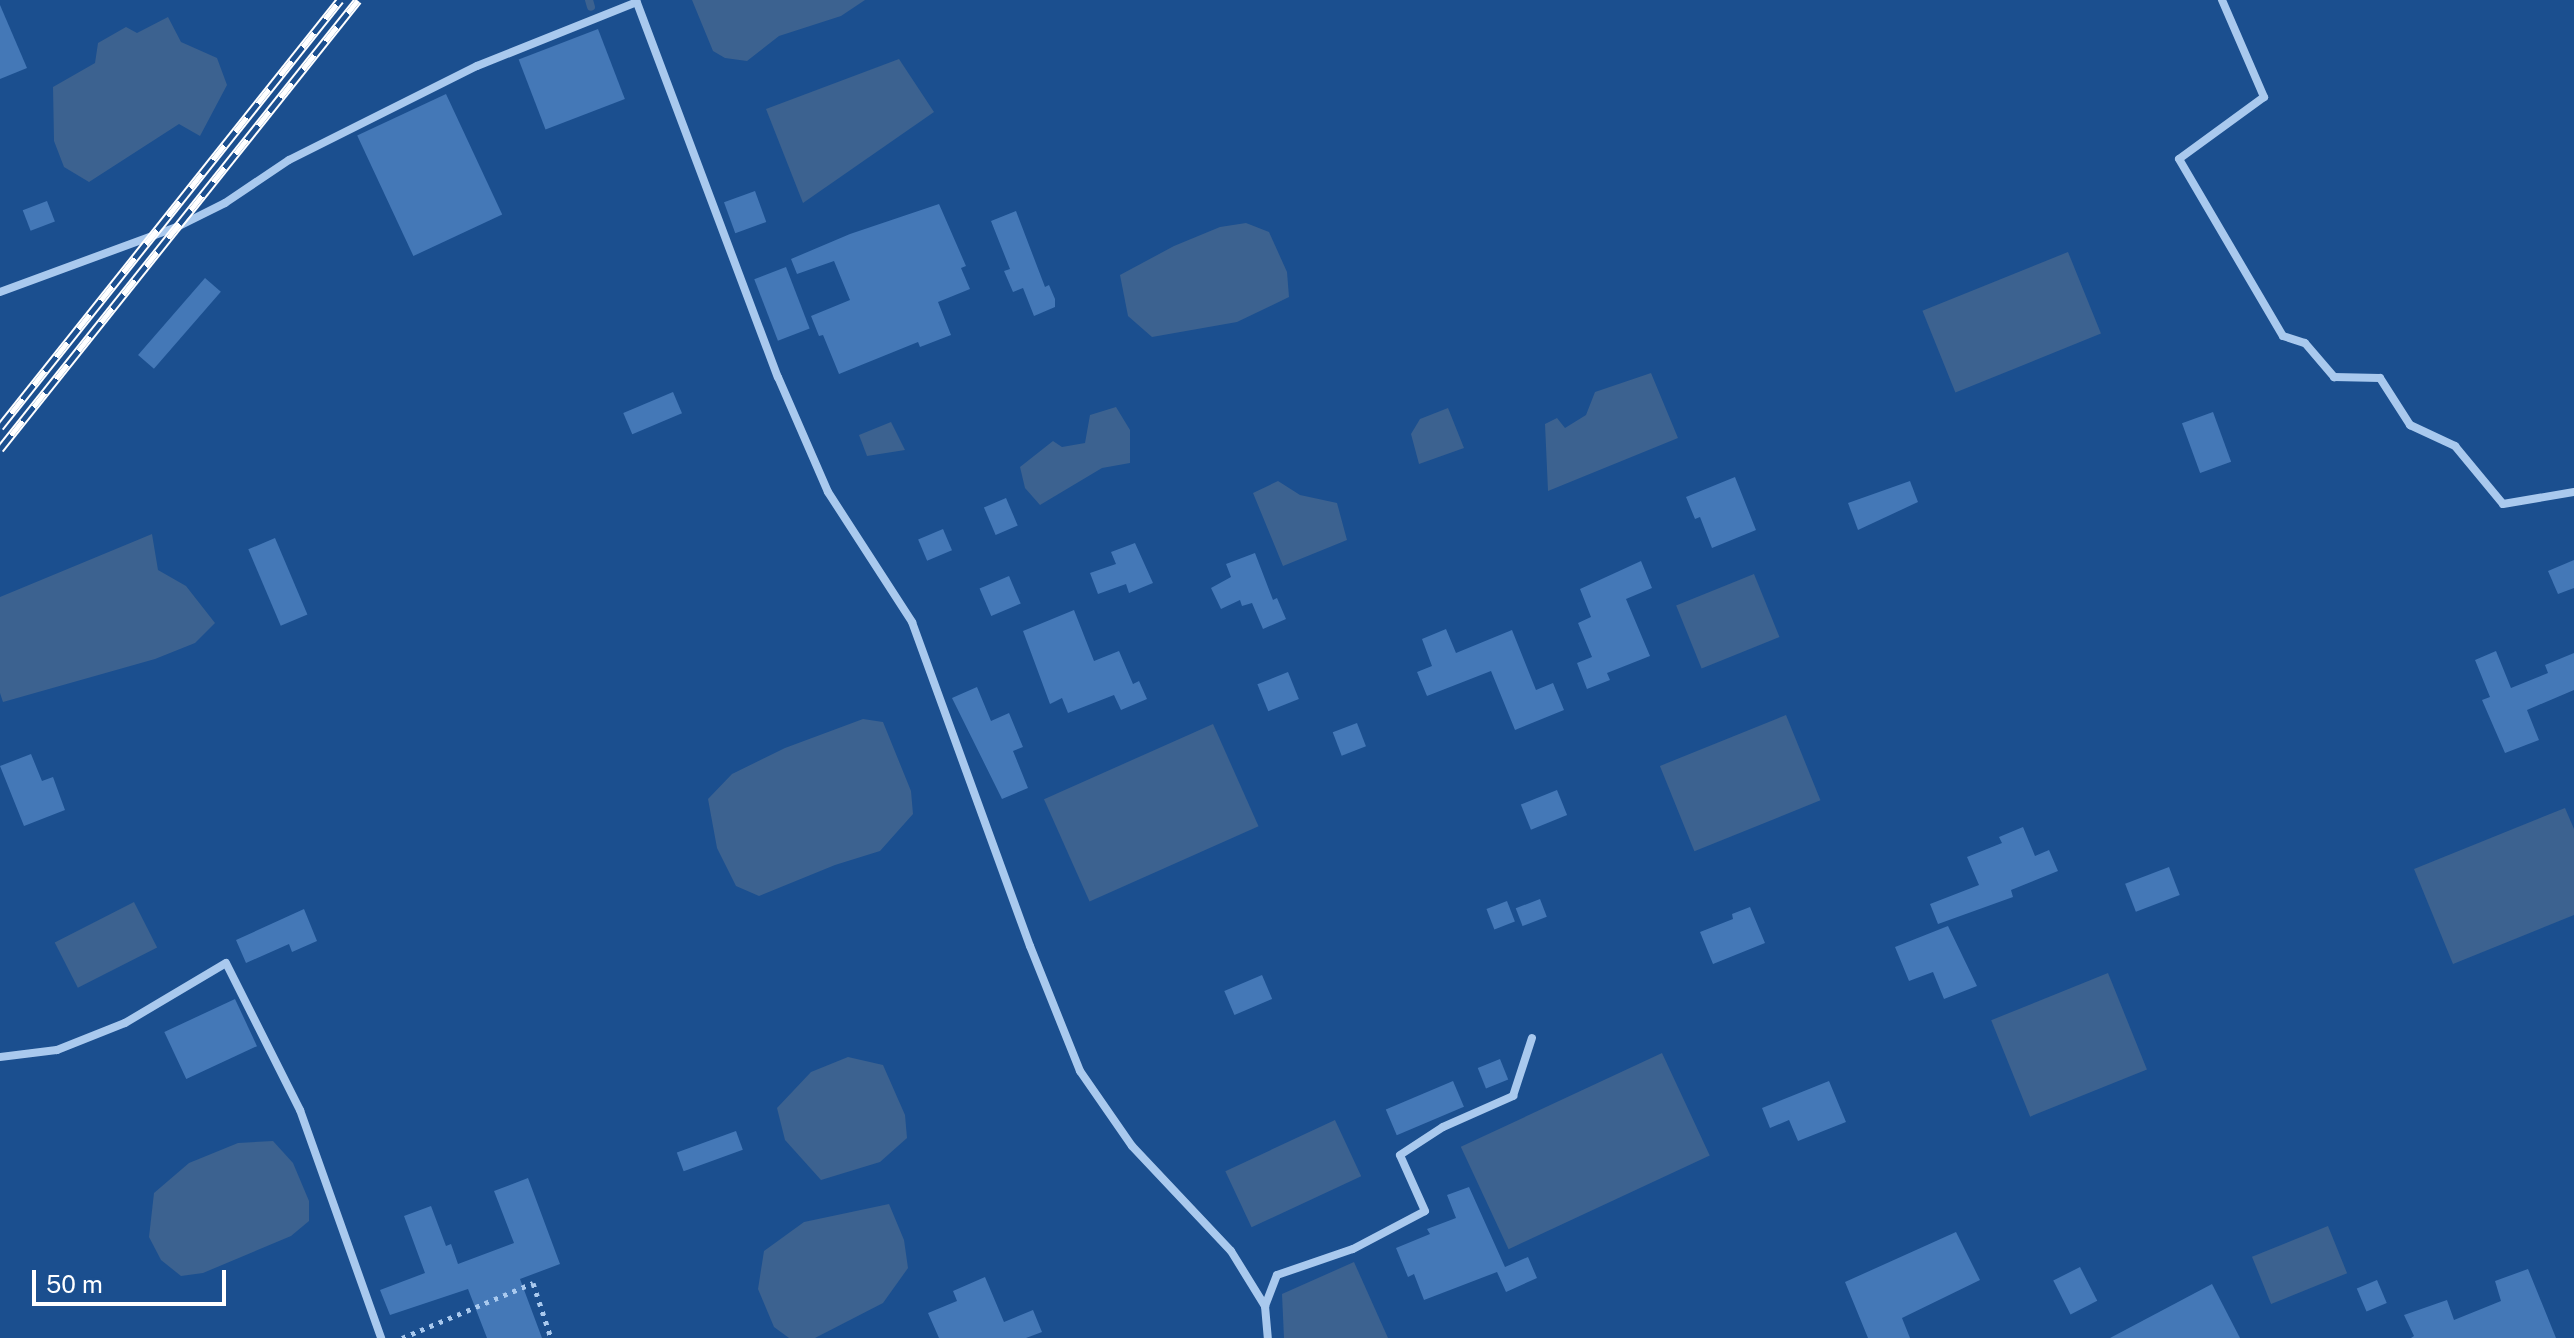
<!DOCTYPE html>
<html>
<head>
<meta charset="utf-8">
<style>
  body { margin:0 }
  #map { position:relative; width:2574px; height:1338px; overflow:hidden; background:#1b4f8f; font-family:"Public Sans",sans-serif }
  div>[style] { position:absolute }
  [style*='--x'] { left:calc(var(--x)*1px); top:calc(var(--y)*1px); width:calc(var(--w)*1px); rotate:calc(var(--a)*1deg) }
  .water>* { inset:0; background:#3c6290; transform-origin:0 0 }
  .stream>* { height:8px; margin:-4px; padding:0 4px; transform-origin:4px; border-radius:4px; background:#3c6290 }
  .building>* { inset:0; background:#4478b7; transform-origin:0 0 }
  .path>* { height:5px; margin-top:-2.5px; transform-origin:0; background:repeating-linear-gradient(90deg,#a9c9ee 0 4px,transparent 0 10px) }
  .minor>* { height:8px; margin:-4px; padding:0 4px; transform-origin:4px; border-radius:4px; background:#a9c9ee }
  .rail>* { height:9px; margin-top:-4.5px; transform-origin:0; background:repeating-linear-gradient(90deg,#1b4f8f 0 18px,#fff 0 36px); box-sizing:border-box; border-block:2px solid #fff }
  span { translate:-50% -50%; white-space:nowrap; text-align:center; line-height:1.15; -webkit-text-stroke:6px #1b4f8f; paint-order:stroke }
  .scale { position:absolute; left:32px; top:1270px; width:194px; height:36px; box-sizing:border-box; border:4px solid #fff; border-top:0; padding-left:10px; font-size:24px; line-height:28px; white-space:nowrap; color:#fff; -webkit-text-stroke:6px #1b4f8f; paint-order:stroke }
</style>
</head>
<body>
<div id="map">
  <div class="water">
    <i style="clip-path:polygon(692px 0,865px 0,841px 16px,779px 36px,747px 61px,725px 58px,713px 51px)"></i>
    <i style="clip-path:polygon(168px 17px,181px 42px,217px 58px,227px 85px,200px 136px,179px 124px,89px 182px,64px 167px,54px 141px,53px 87px,95px 63px,98px 43px,126px 27px,137px 33px)"></i>
    <i style="clip-path:polygon(899px 59px,934px 112px,803px 203px,766px 109px)"></i>
    <i style="clip-path:polygon(1246px 223px,1269px 232px,1287px 272px,1289px 297px,1237px 322px,1152px 337px,1128px 316px,1120px 275px,1174px 246px,1220px 227px)"></i>
    <i style="left:2068px;top:252px;width:88px;height:157px;rotate:68deg"></i>
    <i style="clip-path:polygon(1651px 373px,1678px 438px,1548px 491px,1545px 424px,1557px 418px,1565px 428px,1586px 415px,1595px 392px)"></i>
    <i style="clip-path:polygon(1116px 407px,1130px 430px,1130px 463px,1102px 468px,1040px 505px,1025px 488px,1020px 467px,1053px 441px,1062px 447px,1085px 443px,1090px 415px)"></i>
    <i style="clip-path:polygon(1448px 408px,1464px 448px,1419px 464px,1411px 434px,1420px 419px)"></i>
    <i style="clip-path:polygon(891px 422px,905px 450px,867px 456px,859px 435px)"></i>
    <i style="clip-path:polygon(1278px 481px,1300px 495px,1337px 503px,1347px 540px,1283px 566px,1253px 493px)"></i>
    <i style="clip-path:polygon(152px 534px,158px 570px,186px 586px,215px 623px,195px 643px,155px 659px,3px 702px,0 693px,0 597px)"></i>
    <i style="left:1754px;top:574px;width:68px;height:84px;rotate:68deg"></i>
    <i style="left:1786px;top:715px;width:92px;height:136px;rotate:68deg"></i>
    <i style="clip-path:polygon(863px 719px,883px 722px,911px 791px,913px 814px,880px 851px,835px 865px,759px 896px,736px 886px,717px 848px,708px 799px,732px 774px,785px 748px)"></i>
    <i style="left:1213px;top:724px;width:112px;height:185px;rotate:66deg"></i>
    <i style="clip-path:polygon(2565px 808px,2574px 829px,2574px 915px,2453px 964px,2414px 869px)"></i>
    <i style="left:134px;top:902px;width:51px;height:89px;rotate:63deg"></i>
    <i style="left:2108px;top:973px;width:104px;height:126px;rotate:68deg"></i>
    <i style="left:1662px;top:1053px;width:113px;height:222px;rotate:65deg"></i>
    <i style="clip-path:polygon(848px 1057px,883px 1065px,905px 1115px,907px 1138px,880px 1162px,821px 1180px,785px 1140px,777px 1108px,811px 1072px)"></i>
    <i style="left:1335px;top:1120px;width:62px;height:121px;rotate:65deg"></i>
    <i style="clip-path:polygon(273px 1141px,293px 1163px,309px 1201px,309px 1221px,291px 1236px,203px 1273px,181px 1276px,161px 1260px,149px 1237px,154px 1193px,189px 1163px,238px 1143px)"></i>
    <i style="clip-path:polygon(889px 1204px,904px 1240px,908px 1268px,883px 1303px,815px 1338px,789px 1338px,774px 1327px,758px 1289px,764px 1251px,804px 1222px)"></i>
    <i style="left:2328px;top:1226px;width:51px;height:82px;rotate:68deg"></i>
    <i style="clip-path:polygon(1354px 1262px,1388px 1338px,1284px 1338px,1282px 1294px)"></i>
  </div>
  <div class="stream">
    <i style="--x:589;--y:0;--w:7;--a:74"></i>
  </div>
  <div class="building">
    <i style="clip-path:polygon(0 5px,27px 68px,0 79px)"></i>
    <i style="left:598px;top:29px;width:75px;height:85px;rotate:69deg"></i>
    <i style="left:446px;top:94px;width:133px;height:98px;rotate:65deg"></i>
    <i style="left:755px;top:191px;width:33px;height:33px;rotate:70deg"></i>
    <i style="left:47px;top:201px;width:22px;height:26px;rotate:69deg"></i>
    <i style="clip-path:polygon(939px 204px,966px 266px,961px 268px,970px 289px,938px 302px,951px 335px,920px 347px,918px 342px,839px 374px,823px 335px,819px 336px,811px 316px,850px 300px,834px 261px,797px 274px,791px 259px,850px 234px)"></i>
    <i style="clip-path:polygon(1016px 211px,1045px 287px,1049px 285px,1055px 299px,1055px 307px,1034px 316px,1023px 288px,1013px 292px,1004px 271px,1010px 269px,991px 221px)"></i>
    <i style="left:786px;top:267px;width:66px;height:34px;rotate:69deg"></i>
    <i style="left:205px;top:278px;width:21px;height:102px;rotate:41deg"></i>
    <i style="left:673px;top:392px;width:23px;height:54px;rotate:67deg"></i>
    <i style="left:2213px;top:412px;width:53px;height:33px;rotate:70deg"></i>
    <i style="clip-path:polygon(1735px 477px,1756px 530px,1712px 548px,1700px 517px,1695px 519px,1686px 497px)"></i>
    <i style="clip-path:polygon(1910px 481px,1918px 502px,1858px 530px,1848px 503px)"></i>
    <i style="left:1006px;top:498px;width:30px;height:24px;rotate:67deg"></i>
    <i style="left:943px;top:529px;width:23px;height:27px;rotate:67deg"></i>
    <i style="left:275px;top:538px;width:83px;height:29px;rotate:67deg"></i>
    <i style="clip-path:polygon(1135px 543px,1153px 583px,1129px 593px,1126px 584px,1098px 594px,1090px 573px,1116px 564px,1111px 552px)"></i>
    <i style="clip-path:polygon(1255px 553px,1273px 600px,1277px 598px,1286px 619px,1263px 629px,1252px 603px,1242px 606px,1240px 600px,1221px 609px,1211px 588px,1231px 577px,1226px 564px)"></i>
    <i style="clip-path:polygon(2574px 560px,2574px 588px,2558px 594px,2548px 571px)"></i>
    <i style="clip-path:polygon(1641px 561px,1652px 588px,1626px 599px,1650px 656px,1607px 673px,1610px 680px,1587px 689px,1577px 663px,1592px 657px,1578px 623px,1591px 617px,1580px 589px)"></i>
    <i style="left:1009px;top:576px;width:30px;height:32px;rotate:67deg"></i>
    <i style="clip-path:polygon(1074px 610px,1094px 661px,1119px 651px,1133px 684px,1139px 681px,1147px 699px,1121px 710px,1114px 695px,1068px 713px,1062px 698px,1050px 704px,1023px 631px)"></i>
    <i style="clip-path:polygon(1446px 629px,1456px 653px,1512px 630px,1536px 690px,1553px 683px,1564px 710px,1515px 730px,1491px 671px,1427px 696px,1417px 672px,1432px 666px,1422px 639px)"></i>
    <i style="clip-path:polygon(2496px 651px,2511px 688px,2548px 673px,2545px 665px,2574px 653px,2574px 690px,2527px 710px,2539px 740px,2505px 753px,2482px 700px,2490px 697px,2475px 660px)"></i>
    <i style="left:1288px;top:672px;width:29px;height:33px;rotate:68deg"></i>
    <i style="clip-path:polygon(977px 687px,991px 721px,1009px 713px,1023px 747px,1013px 751px,1028px 788px,1002px 799px,952px 698px)"></i>
    <i style="left:1357px;top:723px;width:25px;height:26px;rotate:69deg"></i>
    <i style="clip-path:polygon(31px 754px,42px 781px,53px 777px,65px 810px,24px 826px,0 766px)"></i>
    <i style="left:1557px;top:790px;width:27px;height:39px;rotate:68deg"></i>
    <i style="clip-path:polygon(2023px 827px,2035px 856px,2049px 850px,2058px 871px,2011px 890px,2013px 897px,1938px 924px,1930px 904px,1979px 885px,1967px 857px,2002px 843px,1999px 837px)"></i>
    <i style="left:2169px;top:867px;width:30px;height:47px;rotate:69deg"></i>
    <i style="left:1540px;top:899px;width:19px;height:26px;rotate:69deg"></i>
    <i style="left:1507px;top:901px;width:22px;height:22px;rotate:69deg"></i>
    <i style="clip-path:polygon(1750px 907px,1765px 943px,1713px 964px,1700px 932px,1733px 919px,1732px 914px)"></i>
    <i style="clip-path:polygon(304px 909px,317px 941px,292px 952px,289px 944px,246px 963px,236px 940px)"></i>
    <i style="clip-path:polygon(1948px 926px,1977px 986px,1944px 999px,1933px 972px,1909px 981px,1895px 947px)"></i>
    <i style="left:1262px;top:975px;width:26px;height:41px;rotate:67deg"></i>
    <i style="left:235px;top:999px;width:52px;height:78px;rotate:65deg"></i>
    <i style="left:1500px;top:1059px;width:22px;height:24px;rotate:68deg"></i>
    <i style="left:1453px;top:1081px;width:28px;height:73px;rotate:67deg"></i>
    <i style="clip-path:polygon(1829px 1081px,1846px 1122px,1798px 1141px,1789px 1120px,1770px 1128px,1762px 1108px)"></i>
    <i style="left:736px;top:1131px;width:20px;height:63px;rotate:70deg"></i>
    <i style="clip-path:polygon(528px 1178px,560px 1264px,520px 1279px,542px 1338px,487px 1338px,468px 1289px,390px 1315px,380px 1290px,425px 1273px,404px 1216px,431px 1206px,446px 1246px,451px 1244px,458px 1264px,514px 1243px,494px 1191px)"></i>
    <i style="clip-path:polygon(1469px 1187px,1505px 1267px,1528px 1257px,1537px 1278px,1506px 1292px,1497px 1272px,1424px 1300px,1414px 1274px,1408px 1277px,1396px 1248px,1430px 1234px,1427px 1229px,1456px 1218px,1447px 1195px)"></i>
    <i style="clip-path:polygon(1956px 1232px,1980px 1280px,1902px 1318px,1910px 1338px,1868px 1338px,1845px 1282px)"></i>
    <i style="left:2080px;top:1267px;width:38px;height:30px;rotate:63deg"></i>
    <i style="clip-path:polygon(2528px 1269px,2556px 1338px,2411px 1338px,2414px 1336px,2404px 1315px,2447px 1300px,2454px 1320px,2501px 1301px,2495px 1281px)"></i>
    <i style="clip-path:polygon(985px 1277px,1004px 1322px,1033px 1310px,1042px 1332px,1026px 1338px,939px 1338px,928px 1313px,957px 1301px,953px 1291px)"></i>
    <i style="left:2377px;top:1280px;width:25px;height:22px;rotate:67deg"></i>
    <i style="clip-path:polygon(2212px 1284px,2240px 1338px,2110px 1338px)"></i>
  </div>
  <div class="path">
    <i style="--x:402;--y:1338;--w:142;--a:-22.8"></i>
    <i style="--x:533;--y:1283;--w:58;--a:71.9"></i>
  </div>
  <div class="minor">
    <i style="--x:636;--y:0;--w:403;--a:69.4"></i>
    <i style="--x:778;--y:377;--w:125;--a:66.5"></i>
    <i style="--x:828;--y:492;--w:155;--a:57.1"></i>
    <i style="--x:912;--y:622;--w:345;--a:70"></i>
    <i style="--x:1030;--y:946;--w:135;--a:68.2"></i>
    <i style="--x:1080;--y:1071;--w:91;--a:55.3"></i>
    <i style="--x:1132;--y:1146;--w:144;--a:46.7"></i>
    <i style="--x:1231;--y:1251;--w:65;--a:58.3"></i>
    <i style="--x:1265;--y:1306;--w:32;--a:85"></i>
    <i style="--x:2222;--y:0;--w:106;--a:66.6"></i>
    <i style="--x:2264;--y:97;--w:105;--a:143.9"></i>
    <i style="--x:2179;--y:159;--w:205;--a:59.6"></i>
    <i style="--x:2283;--y:336;--w:23;--a:18"></i>
    <i style="--x:2305;--y:343;--w:45;--a:49.5"></i>
    <i style="--x:2334;--y:377;--w:46;--a:1.2"></i>
    <i style="--x:2380;--y:378;--w:56;--a:57.4"></i>
    <i style="--x:2410;--y:425;--w:50;--a:25"></i>
    <i style="--x:2455;--y:446;--w:75;--a:50.4"></i>
    <i style="--x:2503;--y:504;--w:72;--a:-9.6"></i>
    <i style="--x:0;--y:292;--w:189;--a:-20.2"></i>
    <i style="--x:177;--y:227;--w:54;--a:-26.6"></i>
    <i style="--x:225;--y:203;--w:77;--a:-33.9"></i>
    <i style="--x:289;--y:160;--w:210;--a:-26.6"></i>
    <i style="--x:477;--y:66;--w:172;--a:-21.8"></i>
    <i style="--x:0;--y:1057;--w:57;--a:-7"></i>
    <i style="--x:57;--y:1050;--w:73;--a:-21.7"></i>
    <i style="--x:125;--y:1023;--w:117;--a:-30.7"></i>
    <i style="--x:226;--y:963;--w:165;--a:63.3"></i>
    <i style="--x:300;--y:1110;--w:242;--a:70.4"></i>
    <i style="--x:1265;--y:1306;--w:33;--a:-69"></i>
    <i style="--x:1277;--y:1275;--w:80;--a:-18.9"></i>
    <i style="--x:1353;--y:1249;--w:81;--a:-27.8"></i>
    <i style="--x:1425;--y:1211;--w:61;--a:-114.1"></i>
    <i style="--x:1400;--y:1155;--w:51;--a:-33.1"></i>
    <i style="--x:1443;--y:1127;--w:77;--a:-23.9"></i>
    <i style="--x:1513;--y:1096;--w:61;--a:-71.9"></i>
  </div>
  <div class="rail">
    <i style="--x:0;--y:427;--w:546;--a:-51.47"></i>
    <i style="--x:0;--y:449;--w:574;--a:-51.43"></i>
  </div>
  <div class="scale">50 m</div>
</div>
</body>
</html>
